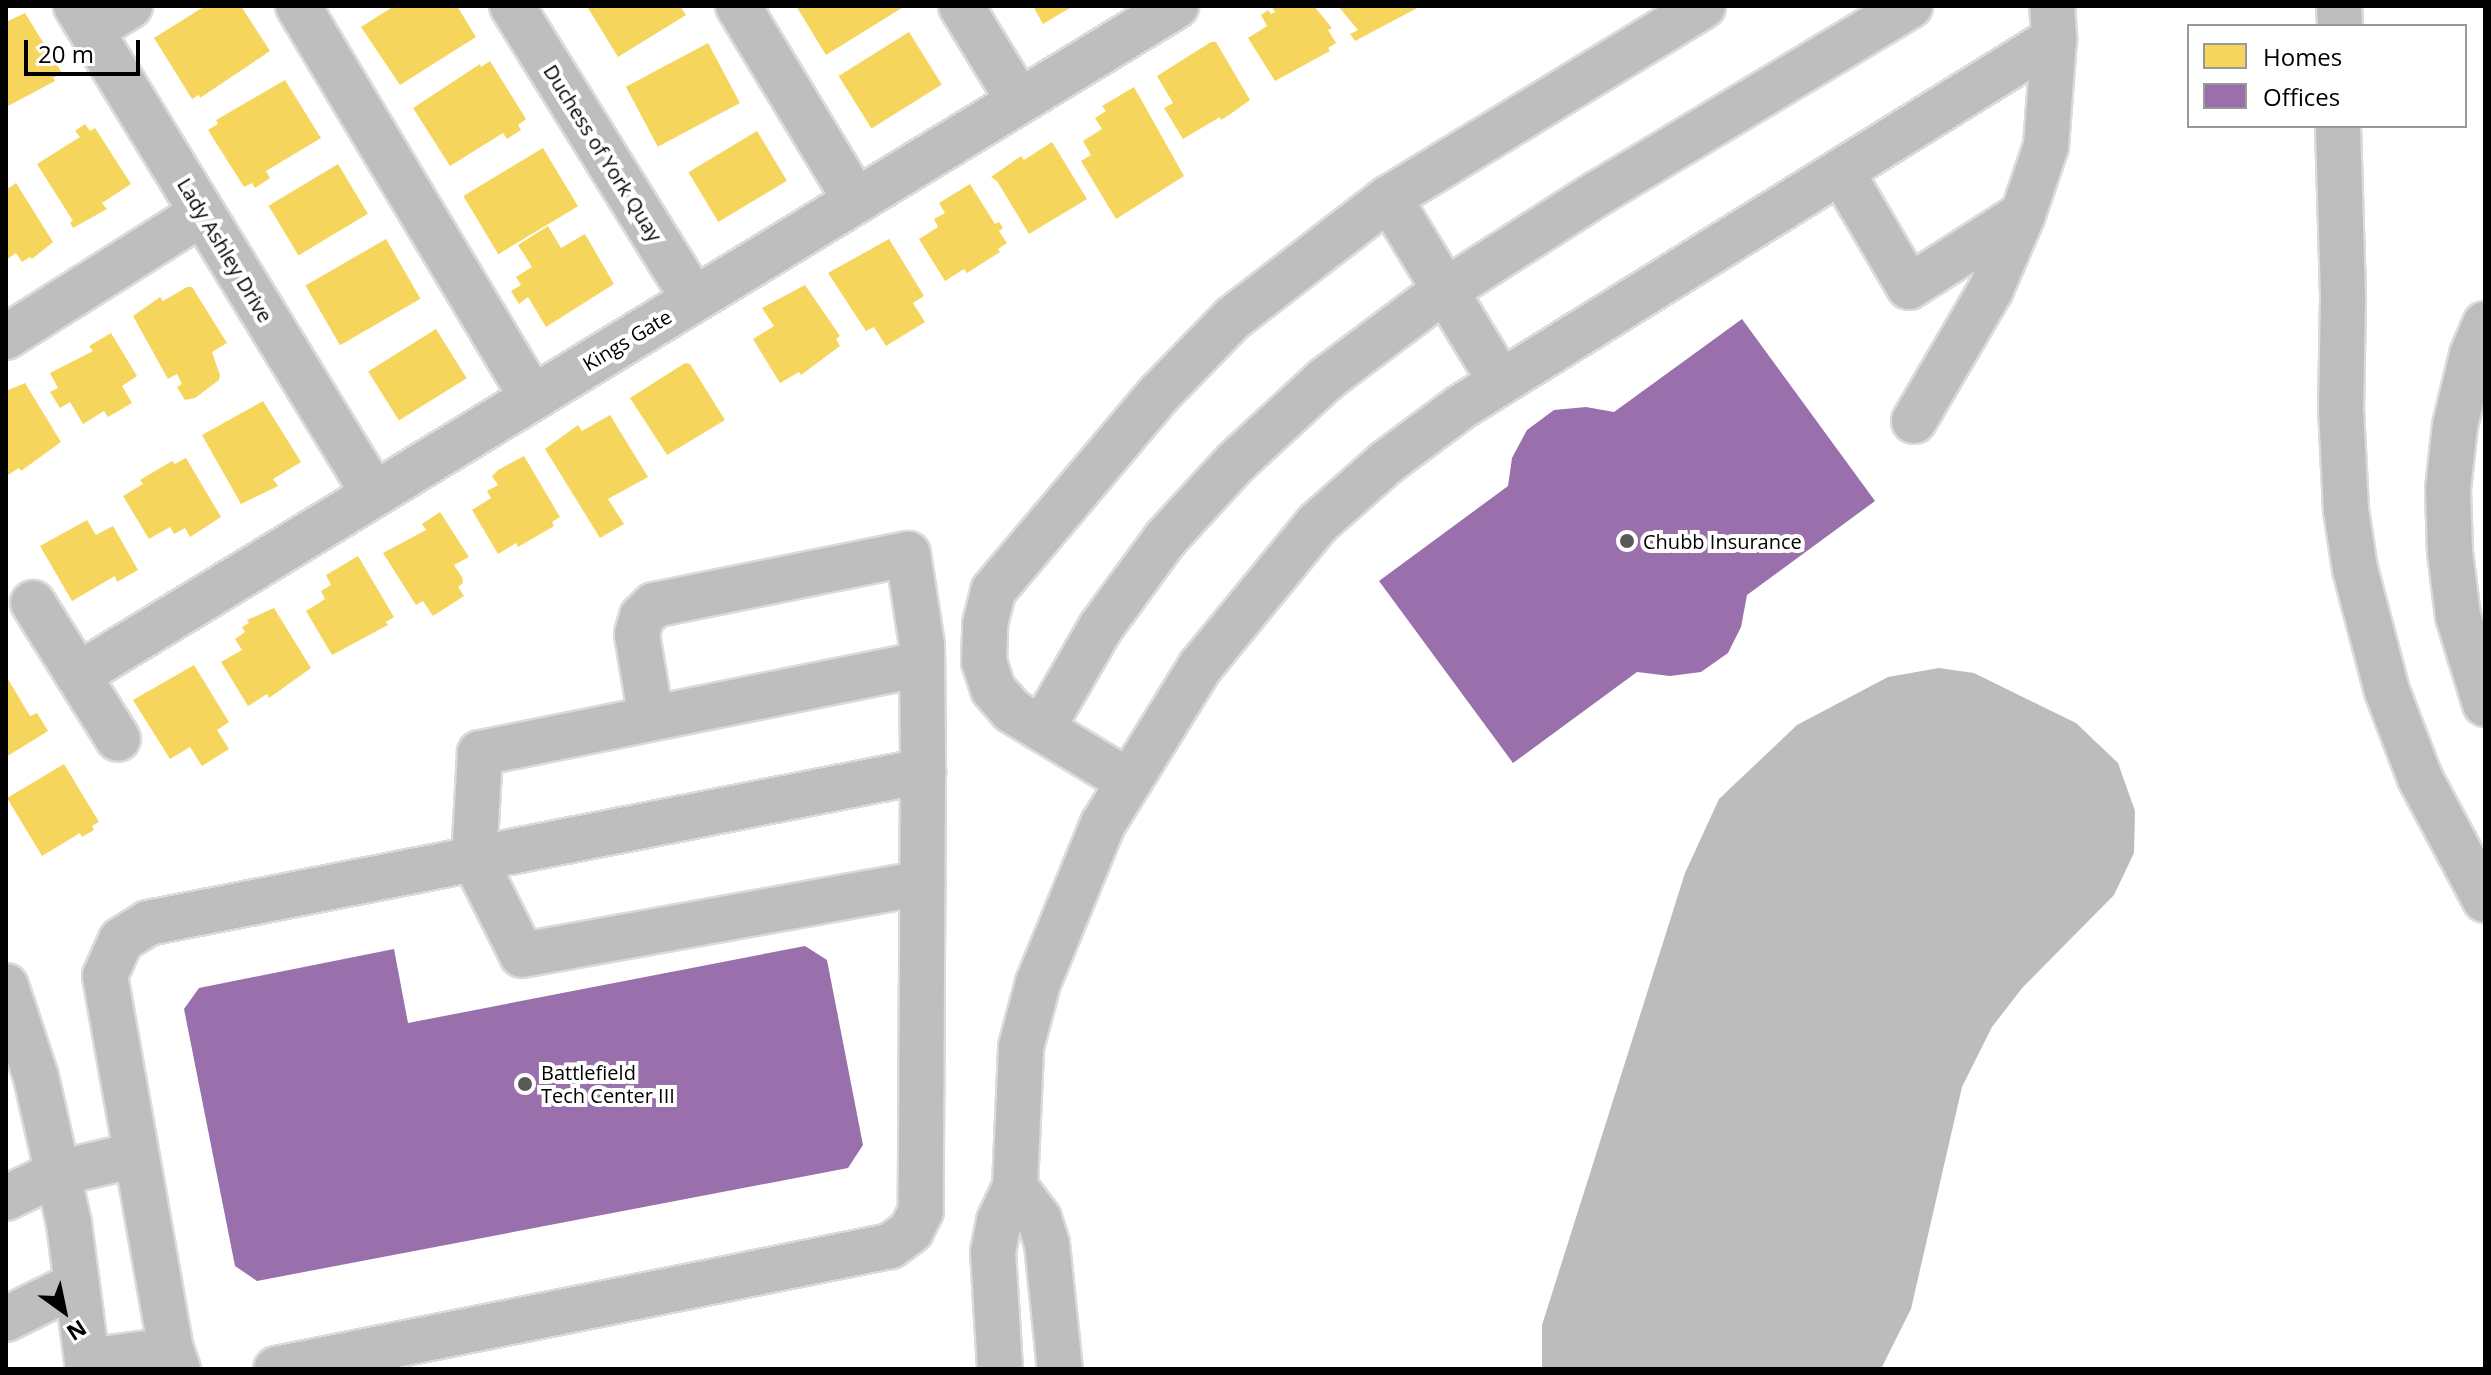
<!DOCTYPE html>
<html>
<head>
<meta charset="utf-8">
<style>
  body { margin:0 }
  #map { position:relative; width:2491px; height:1375px; overflow:hidden; background:#fff; font-family:"Open Sans",sans-serif }
  div>[style] { position:absolute }
  [style*='--x'] { left:calc(var(--x)*1px); top:calc(var(--y)*1px); width:calc(var(--w)*1px); rotate:calc(var(--a)*1deg) }
  .water>* { inset:0; background:#bcbcbc }
  .homes>* { inset:0; background:#f6d55c; transform-origin:0 0 }
  .offices>* { inset:0; background:#9970ab }
  .roads { filter:drop-shadow(2px 0 #dbdbdb) drop-shadow(-2px 0 #dbdbdb) drop-shadow(0 2px #dbdbdb) drop-shadow(0 -2px #dbdbdb) }
  .minor>* { height:44px; margin:-22px; padding:0 22px; transform-origin:22px; border-radius:22px; background:#bebebe }
  .highway>* { height:44px; margin:-22px; padding:0 22px; transform-origin:22px; border-radius:22px; background:#bdbdbd }
  .dots>* { width:22px; height:22px; translate:-50% -50%; box-sizing:border-box; border:4px solid #fff; border-radius:50% }
  span { translate:-50% -50%; white-space:nowrap; text-align:center; line-height:1.15; -webkit-text-stroke:8px #fff; paint-order:stroke }
  .street-label { font-size:20px; color:#000 }
  .poi-label { font-size:20px; color:#000 }
  .left { translate:0 -50%; text-align:left }
  .frame { position:absolute; inset:0; border:8px solid #000; pointer-events:none }
  .legend { position:absolute; left:2187px; top:24px; width:280px; height:104px; box-sizing:border-box; background:#fff; border:2px solid #999; margin:0; padding:10px 14px; list-style:none; font-size:24px; color:#000 }
  .legend li { display:flex; align-items:center; gap:16px; height:40px }
  .legend b { width:40px; border:2px solid #999 }
  .north { position:absolute; left:24px; top:1271px; width:80px; height:80px; -webkit-text-stroke:6px #fff; paint-order:stroke; rotate:147deg; font-size:22px; font-weight:700; line-height:32px; text-align:center; color:#000 }
  .north::after { content:''; display:block; margin:auto; width:28px; height:36px; background:#000; clip-path:polygon(50% 0,100% 100%,50% 72%,0 100%) }
  .scale { position:absolute; left:24px; top:40px; width:116px; height:36px; box-sizing:border-box; border:4px solid #000; border-top:0; padding-left:10px; font-size:24px; line-height:28px; white-space:nowrap; color:#000; -webkit-text-stroke:6px #fff; paint-order:stroke }
</style>
</head>
<body>
<div id="map">
  <div class="water">
    <i style="clip-path:polygon(1939px 668px,1974px 673px,2076px 723px,2118px 763px,2135px 811px,2134px 853px,2114px 895px,2023px 987px,1992px 1027px,1962px 1087px,1911px 1309px,1881px 1369px,1542px 1369px,1542px 1325px,1685px 873px,1719px 799px,1797px 725px,1888px 677px)"></i>
  </div>
  <div class="homes">
    <i style="clip-path:polygon(205px 6px,241px 6px,270px 51px,200px 98px,199px 95px,192px 99px,154px 38px)"></i>
    <i style="clip-path:polygon(394px 6px,457px 6px,476px 37px,400px 85px,361px 27px)"></i>
    <i style="clip-path:polygon(591px 6px,680px 6px,686px 15px,618px 57px,588px 8px)"></i>
    <i style="clip-path:polygon(796px 6px,905px 6px,826px 55px)"></i>
    <i style="clip-path:polygon(1033px 6px,1073px 6px,1043px 24px)"></i>
    <i style="clip-path:polygon(1271px 6px,1314px 6px,1332px 28px,1328px 30px,1336px 43px,1328px 48px,1330px 51px,1275px 81px,1248px 38px,1267px 26px,1261px 15px,1268px 10px,1271px 14px,1275px 12px)"></i>
    <i style="clip-path:polygon(1338px 6px,1421px 6px,1355px 41px,1350px 34px,1358px 30px)"></i>
    <i style="clip-path:polygon(25px 13px,62px 73px,53px 78px,55px 81px,6px 107px,6px 22px)"></i>
    <i style="left:909px;top:32px;width:62px;height:83px;rotate:58deg"></i>
    <i style="clip-path:polygon(1211px 42px,1216px 42px,1250px 100px,1229px 115px,1221px 120px,1220px 117px,1183px 139px,1164px 108px,1173px 103px,1157px 76px)"></i>
    <i style="left:708px;top:43px;width:68px;height:93px;rotate:62deg"></i>
    <i style="clip-path:polygon(490px 61px,526px 119px,518px 125px,521px 130px,507px 139px,503px 133px,450px 166px,413px 108px,480px 64px,481px 67px)"></i>
    <i style="clip-path:polygon(285px 80px,321px 138px,266px 171px,270px 178px,255px 188px,252px 183px,244px 187px,208px 130px,218px 124px,216px 120px)"></i>
    <i style="clip-path:polygon(1134px 87px,1184px 176px,1116px 219px,1081px 161px,1091px 155px,1083px 141px,1102px 129px,1095px 118px,1106px 111px,1102px 106px)"></i>
    <i style="clip-path:polygon(85px 124px,90px 131px,95px 128px,131px 184px,102px 203px,107px 209px,73px 228px,70px 222px,73px 221px,37px 164px,80px 137px,75px 131px)"></i>
    <i style="left:757px;top:131px;width:58px;height:80px;rotate:59deg"></i>
    <i style="clip-path:polygon(1052px 142px,1087px 199px,1029px 234px,997px 181px,991px 177px,1021px 156px,1024px 160px)"></i>
    <i style="left:543px;top:148px;width:68px;height:93px;rotate:59deg"></i>
    <i style="left:338px;top:164px;width:58px;height:81px;rotate:59deg"></i>
    <i style="clip-path:polygon(16px 183px,53px 242px,32px 259px,30px 257px,22px 262px,16px 253px,6px 260px,6px 184px,9px 188px)"></i>
    <i style="clip-path:polygon(970px 184px,995px 224px,999px 222px,1003px 228px,999px 231px,1007px 243px,998px 249px,1000px 252px,967px 273px,964px 269px,945px 281px,919px 239px,938px 227px,934px 219px,945px 213px,939px 203px)"></i>
    <i style="clip-path:polygon(548px 226px,561px 248px,585px 234px,614px 284px,546px 327px,528px 297px,519px 304px,511px 291px,521px 285px,516px 277px,532px 267px,518px 245px)"></i>
    <i style="left:386px;top:239px;width:69px;height:93px;rotate:60deg"></i>
    <i style="clip-path:polygon(889px 239px,924px 296px,913px 303px,925px 322px,886px 346px,874px 327px,866px 331px,828px 273px)"></i>
    <i style="clip-path:polygon(805px 285px,840px 336px,836px 339px,840px 346px,801px 375px,799px 372px,780px 383px,753px 339px,774px 326px,762px 308px)"></i>
    <i style="clip-path:polygon(187px 287px,192px 287px,227px 343px,212px 352px,220px 375px,219px 380px,195px 398px,185px 400px,177px 387px,182px 384px,177px 374px,168px 379px,133px 316px,160px 297px,163px 301px)"></i>
    <i style="left:436px;top:329px;width:58px;height:80px;rotate:58deg"></i>
    <i style="clip-path:polygon(111px 333px,137px 376px,122px 386px,132px 403px,108px 417px,104px 411px,83px 424px,70px 402px,60px 408px,50px 392px,58px 388px,50px 373px,93px 351px,89px 346px)"></i>
    <i style="clip-path:polygon(685px 363px,690px 364px,725px 420px,667px 455px,630px 398px)"></i>
    <i style="clip-path:polygon(25px 383px,61px 442px,21px 471px,19px 468px,6px 476px,6px 391px)"></i>
    <i style="clip-path:polygon(263px 401px,301px 462px,273px 479px,278px 486px,241px 504px,202px 435px)"></i>
    <i style="clip-path:polygon(610px 415px,648px 477px,608px 499px,624px 524px,600px 538px,545px 449px,578px 425px,582px 431px)"></i>
    <i style="clip-path:polygon(524px 456px,560px 517px,552px 522px,554px 526px,518px 547px,516px 543px,498px 554px,472px 510px,491px 498px,487px 491px,498px 485px,492px 476px,498px 470px)"></i>
    <i style="clip-path:polygon(186px 458px,221px 517px,190px 537px,185px 528px,174px 534px,170px 527px,149px 539px,123px 496px,143px 484px,140px 480px,172px 461px,175px 464px)"></i>
    <i style="clip-path:polygon(440px 512px,469px 557px,454px 565px,462px 577px,463px 583px,458px 587px,464px 596px,433px 616px,423px 601px,416px 605px,383px 553px,426px 530px,422px 524px)"></i>
    <i style="clip-path:polygon(87px 520px,96px 535px,113px 526px,138px 570px,117px 582px,115px 576px,72px 601px,40px 546px)"></i>
    <i style="clip-path:polygon(358px 556px,394px 617px,386px 622px,388px 625px,332px 655px,306px 611px,325px 599px,321px 591px,331px 585px,326px 575px)"></i>
    <i style="clip-path:polygon(274px 608px,311px 668px,269px 698px,267px 694px,248px 706px,221px 662px,242px 650px,235px 639px,245px 632px,242px 627px,249px 623px,247px 620px)"></i>
    <i style="clip-path:polygon(194px 665px,229px 722px,217px 730px,229px 749px,202px 766px,190px 747px,170px 759px,133px 700px)"></i>
    <i style="clip-path:polygon(6px 676px,30px 716px,37px 713px,48px 731px,6px 757px)"></i>
    <i style="clip-path:polygon(64px 764px,99px 822px,92px 826px,94px 830px,82px 837px,80px 833px,42px 856px,7px 798px)"></i>
  </div>
  <div class="offices">
    <i style="clip-path:polygon(1742px 319px,1875px 501px,1747px 595px,1741px 627px,1728px 653px,1701px 672px,1670px 676px,1637px 672px,1513px 763px,1379px 581px,1508px 486px,1512px 458px,1527px 430px,1554px 410px,1586px 407px,1614px 412px)"></i>
    <i style="clip-path:polygon(805px 946px,827px 960px,863px 1145px,848px 1168px,257px 1281px,235px 1266px,184px 1009px,199px 988px,394px 949px,408px 1023px)"></i>
  </div>
  <div class="roads">
    <div class="minor">
      <i style="--x:76;--y:6;--w:572;--a:58.59"></i>
      <i style="--x:298;--y:6;--w:457;--a:59.1"></i>
      <i style="--x:512;--y:6;--w:345;--a:58.2"></i>
      <i style="--x:738;--y:6;--w:228;--a:58.8"></i>
      <i style="--x:961;--y:6;--w:111;--a:58.6"></i>
      <i style="--x:91;--y:30;--w:46;--a:-31.6"></i>
      <i style="--x:1841;--y:171;--w:134;--a:59.6"></i>
      <i style="--x:1909;--y:287;--w:135;--a:-32.6"></i>
      <i style="--x:1389;--y:198;--w:215;--a:58.7"></i>
      <i style="--x:6;--y:337;--w:232;--a:-32.3"></i>
      <i style="--x:1914;--y:421;--w:153;--a:-59.7"></i>
      <i style="--x:1991;--y:289;--w:82;--a:-66.9"></i>
      <i style="--x:2023;--y:214;--w:72;--a:-71.3"></i>
      <i style="--x:2046;--y:146;--w:107;--a:-85.7"></i>
      <i style="--x:33;--y:603;--w:160;--a:58"></i>
      <i style="--x:922;--y:664;--w:451;--a:168.6"></i>
      <i style="--x:480;--y:753;--w:106;--a:93.2"></i>
      <i style="--x:474;--y:859;--w:107;--a:63.4"></i>
      <i style="--x:522;--y:955;--w:407;--a:-10.2"></i>
      <i style="--x:78;--y:675;--w:1286;--a:-31.35"></i>
      <i style="--x:651;--y:718;--w:85;--a:-99.5"></i>
      <i style="--x:637;--y:634;--w:18;--a:-74"></i>
      <i style="--x:642;--y:617;--w:17;--a:-45"></i>
      <i style="--x:654;--y:605;--w:259;--a:-11.4"></i>
      <i style="--x:908;--y:554;--w:92;--a:81.3"></i>
      <i style="--x:922;--y:645;--w:126;--a:89.5"></i>
      <i style="--x:1042;--y:729;--w:118;--a:-60"></i>
      <i style="--x:1101;--y:627;--w:110;--a:-53.9"></i>
      <i style="--x:1166;--y:538;--w:103;--a:-47.4"></i>
      <i style="--x:1236;--y:462;--w:122;--a:-42.7"></i>
      <i style="--x:1326;--y:379;--w:135;--a:-36.9"></i>
      <i style="--x:1434;--y:298;--w:197;--a:-32.6"></i>
      <i style="--x:1600;--y:192;--w:362;--a:-31"></i>
      <i style="--x:1128;--y:781;--w:135;--a:-148.9"></i>
      <i style="--x:1012;--y:711;--w:29;--a:-131"></i>
      <i style="--x:993;--y:689;--w:28;--a:-108"></i>
      <i style="--x:984;--y:662;--w:38;--a:-88"></i>
      <i style="--x:985;--y:624;--w:34;--a:-76"></i>
      <i style="--x:993;--y:591;--w:258;--a:-49.9"></i>
      <i style="--x:1159;--y:394;--w:106;--a:-45.8"></i>
      <i style="--x:1233;--y:318;--w:197;--a:-37.6"></i>
      <i style="--x:1389;--y:198;--w:368;--a:-31.4"></i>
      <i style="--x:6;--y:986;--w:96;--a:71.8"></i>
      <i style="--x:36;--y:1077;--w:151;--a:77.3"></i>
      <i style="--x:69;--y:1224;--w:146;--a:82.5"></i>
      <i style="--x:1015;--y:1187;--w:140;--a:-87.5"></i>
      <i style="--x:1021;--y:1047;--w:66;--a:-75.1"></i>
      <i style="--x:1038;--y:983;--w:172;--a:-67.8"></i>
      <i style="--x:1103;--y:824;--w:185;--a:-58.3"></i>
      <i style="--x:1200;--y:667;--w:186;--a:-50.7"></i>
      <i style="--x:1318;--y:523;--w:92;--a:-41.5"></i>
      <i style="--x:1387;--y:462;--w:92;--a:-36.6"></i>
      <i style="--x:1461;--y:407;--w:698;--a:-31.82"></i>
      <i style="--x:2054;--y:39;--w:33;--a:-93"></i>
      <i style="--x:6;--y:1198;--w:58;--a:-25.7"></i>
      <i style="--x:58;--y:1173;--w:80;--a:-13"></i>
      <i style="--x:6;--y:1319;--w:79;--a:-26.2"></i>
      <i style="--x:87;--y:1361;--w:85;--a:-7.5"></i>
      <i style="--x:178;--y:1369;--w:20;--a:-110"></i>
      <i style="--x:171;--y:1350;--w:380;--a:-100"></i>
      <i style="--x:105;--y:976;--w:39;--a:-66"></i>
      <i style="--x:121;--y:940;--w:32;--a:-32"></i>
      <i style="--x:148;--y:923;--w:790;--a:-11.1"></i>
      <i style="--x:923;--y:771;--w:440;--a:90.3"></i>
      <i style="--x:921;--y:1211;--w:22;--a:117"></i>
      <i style="--x:911;--y:1231;--w:26;--a:144"></i>
      <i style="--x:890;--y:1246;--w:626;--a:168.67"></i>
      <i style="--x:1000;--y:1369;--w:117;--a:-93.4"></i>
      <i style="--x:993;--y:1252;--w:32;--a:-79"></i>
      <i style="--x:999;--y:1221;--w:38;--a:-65"></i>
      <i style="--x:1015;--y:1187;--w:40;--a:53"></i>
      <i style="--x:1039;--y:1219;--w:26;--a:72"></i>
      <i style="--x:1047;--y:1244;--w:126;--a:84.1"></i>
    </div>
    <div class="highway">
      <i style="--x:2339;--y:6;--w:20;--a:87"></i>
      <i style="--x:2338;--y:126;--w:172;--a:88.3"></i>
      <i style="--x:2343;--y:298;--w:110;--a:91"></i>
      <i style="--x:2341;--y:408;--w:102;--a:87.2"></i>
      <i style="--x:2346;--y:510;--w:60;--a:81.3"></i>
      <i style="--x:2355;--y:569;--w:126;--a:75.3"></i>
      <i style="--x:2387;--y:691;--w:93;--a:69.2"></i>
      <i style="--x:2420;--y:778;--w:138;--a:62"></i>
      <i style="--x:2485;--y:324;--w:34;--a:113"></i>
      <i style="--x:2472;--y:355;--w:73;--a:103.5"></i>
      <i style="--x:2455;--y:426;--w:63;--a:96.3"></i>
      <i style="--x:2448;--y:489;--w:63;--a:88.2"></i>
      <i style="--x:2450;--y:552;--w:64;--a:82.9"></i>
      <i style="--x:2458;--y:616;--w:92;--a:72.9"></i>
    </div>
  </div>
  <div class="dots">
    <i style="left:1627px;top:541px;background:#595959"></i>
    <i style="left:525px;top:1084px;background:#595959"></i>
  </div>
  <div class="street-label">
    <span style="left:603px;top:153px;rotate:58deg">Duchess of York Quay</span>
    <span style="left:225px;top:250px;rotate:59deg">Lady Ashley Drive</span>
    <span style="left:627px;top:340px;rotate:-31deg">Kings Gate</span>
  </div>
  <div class="poi-label">
    <span class="left" style="left:1643px;top:541px">Chubb Insurance</span>
    <span class="left" style="left:541px;top:1084px">Battlefield<br>Tech Center III</span>
  </div>
  <div class="frame"></div>
  <ul class="legend">
  <li><b style="height:22px;background:#f6d55c"></b>Homes</li>
  <li><b style="height:22px;background:#9970ab"></b>Offices</li>
  </ul>
  <div class="north">N</div>
  <div class="scale">20 m</div>
</div>
</body>
</html>
